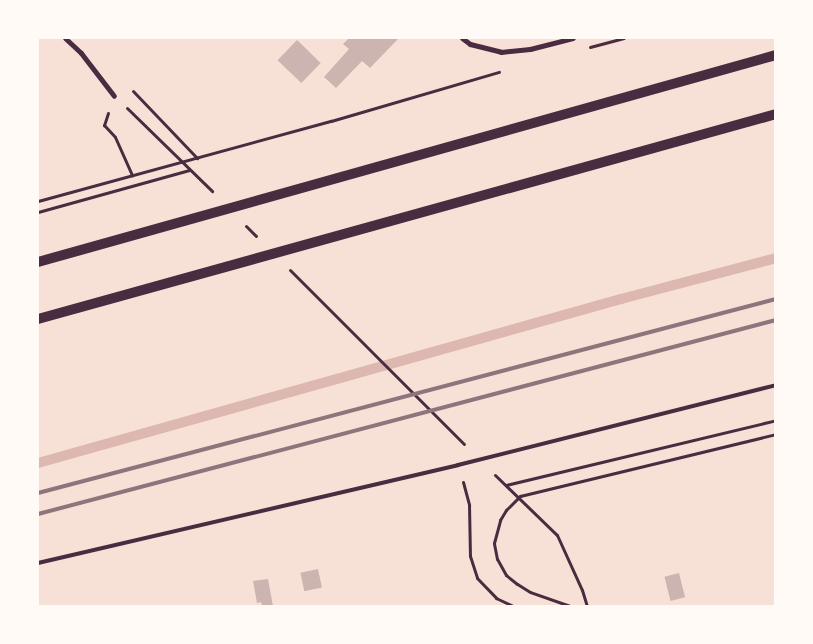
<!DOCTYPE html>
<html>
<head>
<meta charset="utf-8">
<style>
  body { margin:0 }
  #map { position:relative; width:813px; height:644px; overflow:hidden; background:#f7e1d7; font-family:"PT Sans",sans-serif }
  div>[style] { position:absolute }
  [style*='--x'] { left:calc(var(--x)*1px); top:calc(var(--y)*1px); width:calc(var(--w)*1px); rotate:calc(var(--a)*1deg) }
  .stream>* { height:10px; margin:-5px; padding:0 5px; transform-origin:5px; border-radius:5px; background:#dcb8b0 }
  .building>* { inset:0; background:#ccb4b1; transform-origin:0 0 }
  .path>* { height:3px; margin:-1.5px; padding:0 1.5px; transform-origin:1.5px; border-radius:1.5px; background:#4a2c40 }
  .service>* { height:4px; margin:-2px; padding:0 2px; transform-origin:2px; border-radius:2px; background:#4a2c40 }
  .minor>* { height:5px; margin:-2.5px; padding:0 2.5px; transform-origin:2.5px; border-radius:2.5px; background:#4a2c40 }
  .secondary>* { height:10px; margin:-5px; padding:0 5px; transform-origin:5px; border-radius:5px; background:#4a2c40 }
  .rail>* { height:4px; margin:-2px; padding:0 2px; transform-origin:2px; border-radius:2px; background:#8f747c }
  span { translate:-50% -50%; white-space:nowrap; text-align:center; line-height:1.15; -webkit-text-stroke:4px #fffaf5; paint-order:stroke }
  .frame { position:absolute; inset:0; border:39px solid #fffaf5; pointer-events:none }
</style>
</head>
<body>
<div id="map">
  <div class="stream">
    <i style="--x:38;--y:463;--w:606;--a:-15.71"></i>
    <i style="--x:621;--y:299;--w:160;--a:-14.8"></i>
  </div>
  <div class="building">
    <i style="clip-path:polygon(349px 38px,396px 38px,398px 39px,370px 68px,362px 61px,336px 88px,324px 77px,349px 49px,343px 44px)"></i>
    <i style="left:297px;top:40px;width:33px;height:28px;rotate:44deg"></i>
    <i style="left:318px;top:569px;width:19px;height:18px;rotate:78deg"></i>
    <i style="left:679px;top:573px;width:25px;height:15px;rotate:76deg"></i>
    <i style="clip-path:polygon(268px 579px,273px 606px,262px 606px,261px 602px,257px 603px,253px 581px)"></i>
  </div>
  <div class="path">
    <i style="--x:590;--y:47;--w:35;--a:-15"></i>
    <i style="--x:133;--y:91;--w:93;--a:46.3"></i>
    <i style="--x:127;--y:108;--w:119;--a:44.3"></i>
    <i style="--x:108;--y:113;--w:13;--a:108"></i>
    <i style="--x:104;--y:125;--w:16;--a:47"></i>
    <i style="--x:115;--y:137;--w:42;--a:65.9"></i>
    <i style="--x:38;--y:201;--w:304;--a:-15.3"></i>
    <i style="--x:331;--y:121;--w:175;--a:-16.3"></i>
    <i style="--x:38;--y:212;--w:157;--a:-15.5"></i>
    <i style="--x:246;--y:226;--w:14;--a:45"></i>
    <i style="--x:290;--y:270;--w:246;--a:45"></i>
    <i style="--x:495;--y:475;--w:86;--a:44.1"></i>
    <i style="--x:557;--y:535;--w:60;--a:65.6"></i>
    <i style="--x:582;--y:590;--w:17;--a:73"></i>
    <i style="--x:463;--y:482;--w:24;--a:75"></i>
    <i style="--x:469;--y:505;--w:51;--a:88.9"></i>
    <i style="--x:470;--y:556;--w:23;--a:72"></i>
    <i style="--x:477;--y:578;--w:28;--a:46"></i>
    <i style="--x:496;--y:598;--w:19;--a:25"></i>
    <i style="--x:506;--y:485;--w:278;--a:-13.5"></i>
    <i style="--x:570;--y:606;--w:42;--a:-160.7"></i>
    <i style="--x:530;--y:592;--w:15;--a:-148"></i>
    <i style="--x:517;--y:584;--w:14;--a:-141"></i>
    <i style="--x:506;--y:575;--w:18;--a:-119"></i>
    <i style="--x:497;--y:559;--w:16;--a:-101"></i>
    <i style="--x:494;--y:543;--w:24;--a:-75"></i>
    <i style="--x:500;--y:520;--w:12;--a:-59"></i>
    <i style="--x:506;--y:510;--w:20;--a:-45"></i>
    <i style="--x:520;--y:496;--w:263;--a:-13.6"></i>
  </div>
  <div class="service">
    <i style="--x:38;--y:563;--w:431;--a:-13.1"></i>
    <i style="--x:458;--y:465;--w:328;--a:-14.1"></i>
  </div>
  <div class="minor">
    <i style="--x:65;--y:38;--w:22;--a:43"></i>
    <i style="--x:81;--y:53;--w:54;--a:52.5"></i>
    <i style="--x:462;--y:38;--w:10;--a:37"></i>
    <i style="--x:470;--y:44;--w:32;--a:14"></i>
    <i style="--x:501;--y:52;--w:29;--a:-6"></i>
    <i style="--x:530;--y:49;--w:44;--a:-14.3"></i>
  </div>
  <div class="secondary">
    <i style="--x:38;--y:262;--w:766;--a:-15.67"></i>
    <i style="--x:38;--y:319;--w:766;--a:-15.52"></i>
  </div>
  <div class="rail">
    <i style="--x:38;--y:493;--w:763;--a:-14.73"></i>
    <i style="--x:38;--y:514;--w:763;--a:-14.73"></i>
  </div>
  <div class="frame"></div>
</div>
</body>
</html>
